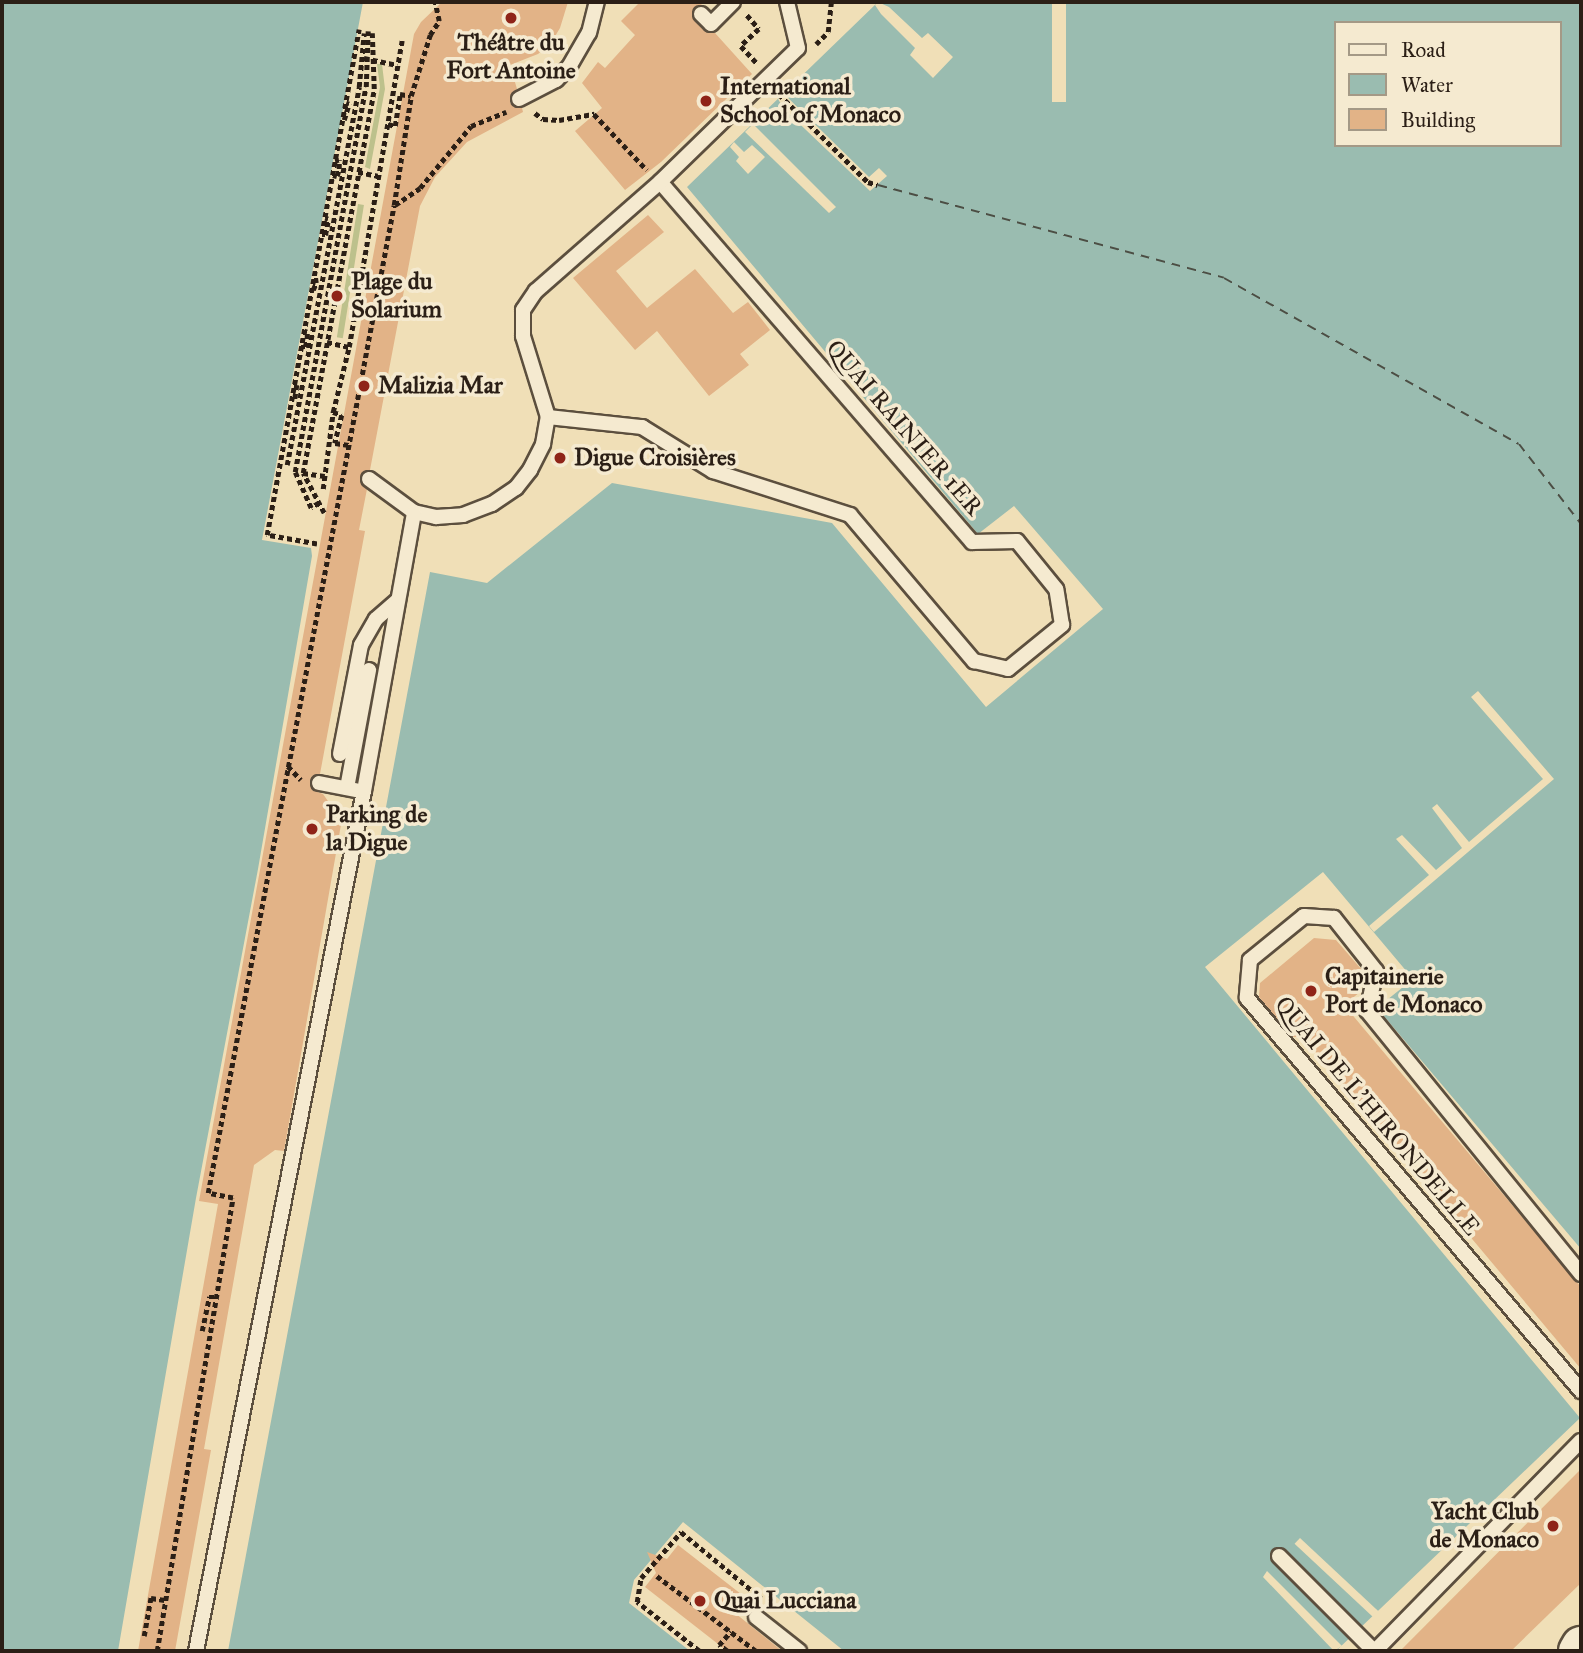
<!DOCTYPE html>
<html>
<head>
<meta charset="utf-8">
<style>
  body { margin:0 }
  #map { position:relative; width:1583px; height:1653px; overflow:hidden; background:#f0dfb7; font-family:"IM FELL Great Primer",serif }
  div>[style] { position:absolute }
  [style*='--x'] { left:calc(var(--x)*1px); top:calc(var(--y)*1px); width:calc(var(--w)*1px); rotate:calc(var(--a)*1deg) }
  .green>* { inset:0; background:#bdc18c; transform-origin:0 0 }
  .water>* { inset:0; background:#9abcb0 }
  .pier>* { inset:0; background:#f0dfb7; transform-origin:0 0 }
  .ferry>* { height:2px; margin-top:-1px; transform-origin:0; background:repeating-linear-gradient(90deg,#4c4e44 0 9px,transparent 0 16px) }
  .building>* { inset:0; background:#e2b387 }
  .path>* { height:4.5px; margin-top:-2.25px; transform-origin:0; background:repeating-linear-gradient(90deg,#2b1f16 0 5px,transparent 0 8.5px) }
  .roads { filter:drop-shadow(2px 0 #5c4f3e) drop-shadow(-2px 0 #5c4f3e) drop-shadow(0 2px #5c4f3e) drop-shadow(0 -2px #5c4f3e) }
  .service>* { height:14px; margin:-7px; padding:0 7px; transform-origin:7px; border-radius:7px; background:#f5ead0 }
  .secondary>* { height:38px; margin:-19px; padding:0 19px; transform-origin:19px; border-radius:19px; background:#f5ead0 }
  .dots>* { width:19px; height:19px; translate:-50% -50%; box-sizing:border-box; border:4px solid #f5ead0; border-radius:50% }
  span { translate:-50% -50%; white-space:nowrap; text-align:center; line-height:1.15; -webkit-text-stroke:7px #f5ead0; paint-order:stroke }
  .poi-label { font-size:24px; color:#2b1f16; font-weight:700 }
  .left { translate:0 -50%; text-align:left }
  .right { translate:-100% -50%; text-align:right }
  .street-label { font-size:24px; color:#2b1f16 }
  .frame { position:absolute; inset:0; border:4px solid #2b1f16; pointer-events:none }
  .legend { position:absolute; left:1334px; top:21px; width:228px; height:126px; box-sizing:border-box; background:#f5ead0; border:2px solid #a49986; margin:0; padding:9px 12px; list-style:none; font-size:21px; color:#2b1f16 }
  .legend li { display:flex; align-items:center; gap:14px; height:35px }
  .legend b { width:35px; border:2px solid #a49986 }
</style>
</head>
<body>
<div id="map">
  <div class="green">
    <i style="clip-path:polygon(377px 64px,382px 64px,385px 89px,370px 169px,365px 167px,380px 87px)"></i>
    <i style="left:358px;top:204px;width:6px;height:135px;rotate:9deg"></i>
  </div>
  <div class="water">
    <i style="clip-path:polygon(2px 2px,363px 2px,262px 540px,311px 548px,312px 556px,258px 869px,196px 1198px,118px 1651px,2px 1651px)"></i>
    <i style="clip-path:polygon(evenodd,878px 2px,1581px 2px,1581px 1249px,1377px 1008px,1413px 979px,1323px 872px,1205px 967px,1580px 1418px,1336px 1651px,844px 1651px,683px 1522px,634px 1580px,629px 1603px,690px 1651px,228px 1651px,430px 572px,487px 583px,612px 483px,832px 523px,986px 707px,1103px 609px,1014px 506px,978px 534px,687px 187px,878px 2px,1336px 23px,1560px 23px,1560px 145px,1336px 145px,1336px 23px)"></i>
  </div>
  <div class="pier">
    <i style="clip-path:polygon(878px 2px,889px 7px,922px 38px,928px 33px,953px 57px,933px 78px,910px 55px,915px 48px,881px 14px,875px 5px)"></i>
    <i style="left:1052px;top:2px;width:14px;height:100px"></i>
    <i style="clip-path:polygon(784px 94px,869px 177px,879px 168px,887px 176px,870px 191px,784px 109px,778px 99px)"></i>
    <i style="clip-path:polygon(753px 124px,836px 207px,829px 213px,745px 132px)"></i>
    <i style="clip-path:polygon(734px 142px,744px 152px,752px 145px,765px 157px,748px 174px,736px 161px,739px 157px,730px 147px)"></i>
    <i style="clip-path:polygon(1478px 691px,1554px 779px,1374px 932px,1369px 926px,1429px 875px,1396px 839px,1402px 835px,1436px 870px,1462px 848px,1432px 808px,1437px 804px,1469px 842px,1543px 779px,1471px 697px)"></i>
    <i style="left:1300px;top:1538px;width:108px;height:8px;rotate:43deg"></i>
    <i style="clip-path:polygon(1267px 1571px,1342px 1646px,1334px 1651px,1263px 1577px)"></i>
  </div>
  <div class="ferry">
    <i style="--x:878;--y:185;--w:358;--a:15"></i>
    <i style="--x:1224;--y:278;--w:338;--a:29.4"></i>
    <i style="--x:1519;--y:444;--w:101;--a:52.2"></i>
  </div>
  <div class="building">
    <i style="clip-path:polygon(442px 2px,568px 2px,560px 28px,551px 43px,538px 54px,510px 65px,517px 89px,511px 94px,510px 103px,514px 107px,522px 108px,523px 112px,467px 142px,435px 177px,420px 206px,370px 470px,365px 471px,360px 477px,367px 489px,359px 530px,365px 531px,320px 774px,312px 776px,310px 782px,312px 790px,323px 794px,335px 811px,343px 813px,289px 1123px,284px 1151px,275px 1150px,254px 1165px,204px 1449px,211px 1450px,175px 1651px,138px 1651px,218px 1204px,199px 1201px,414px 34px,421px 22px)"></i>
    <i style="clip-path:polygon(640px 2px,707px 2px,694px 8px,694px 20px,705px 31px,715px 33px,752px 74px,661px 162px,625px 190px,575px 131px,602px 108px,582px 83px,598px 62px,605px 68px,635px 35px,621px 21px)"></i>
    <i style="clip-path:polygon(648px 215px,664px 232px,616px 271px,647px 308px,695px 269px,733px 313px,748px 302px,770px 330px,740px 354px,749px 365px,709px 396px,657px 331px,635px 350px,573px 278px)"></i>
    <i style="clip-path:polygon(1314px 938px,1336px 940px,1362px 970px,1360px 992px,1344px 1005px,1581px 1287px,1581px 1369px,1303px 1037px,1292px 1037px,1259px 997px,1260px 983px)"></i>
    <i style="clip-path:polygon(1581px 1469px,1581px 1583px,1511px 1651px,1400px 1651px)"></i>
    <i style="clip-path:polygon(678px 1545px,741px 1594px,730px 1609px,782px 1651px,727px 1651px,645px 1587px,656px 1573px,647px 1552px,667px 1559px)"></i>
  </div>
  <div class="path">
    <i style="--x:747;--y:15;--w:18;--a:49"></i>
    <i style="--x:759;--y:29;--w:25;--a:137"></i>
    <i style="--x:741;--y:46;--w:25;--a:47"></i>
    <i style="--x:816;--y:44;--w:17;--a:-45"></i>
    <i style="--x:828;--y:32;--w:30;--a:-84"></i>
    <i style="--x:364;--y:58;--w:34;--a:12"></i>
    <i style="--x:779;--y:94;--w:125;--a:44.7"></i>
    <i style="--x:868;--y:182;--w:10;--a:17"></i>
    <i style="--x:535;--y:113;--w:10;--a:37"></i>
    <i style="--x:543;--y:119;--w:16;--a:4"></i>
    <i style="--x:559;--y:120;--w:36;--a:-10"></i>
    <i style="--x:594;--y:114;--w:77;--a:46.6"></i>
    <i style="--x:344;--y:120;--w:17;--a:-73"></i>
    <i style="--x:349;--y:104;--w:3;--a:-162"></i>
    <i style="--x:388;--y:124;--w:7;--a:16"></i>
    <i style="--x:395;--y:126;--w:32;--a:-81"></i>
    <i style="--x:400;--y:94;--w:11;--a:10"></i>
    <i style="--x:358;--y:172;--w:20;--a:11"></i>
    <i style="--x:333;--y:175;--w:4;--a:14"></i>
    <i style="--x:337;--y:176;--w:7;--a:-74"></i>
    <i style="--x:339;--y:169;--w:9;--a:-90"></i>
    <i style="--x:339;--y:160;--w:4;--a:166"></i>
    <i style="--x:395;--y:205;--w:30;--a:-34"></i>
    <i style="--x:420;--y:188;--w:80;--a:-50.6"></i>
    <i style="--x:471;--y:126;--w:38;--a:-22"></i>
    <i style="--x:322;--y:235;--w:3;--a:0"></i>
    <i style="--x:325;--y:235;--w:8;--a:-76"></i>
    <i style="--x:327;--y:227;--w:8;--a:-83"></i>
    <i style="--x:328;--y:219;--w:3;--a:-162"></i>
    <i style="--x:313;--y:290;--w:8;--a:-67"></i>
    <i style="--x:316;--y:283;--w:7;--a:-98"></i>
    <i style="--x:327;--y:342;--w:23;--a:13"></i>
    <i style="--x:301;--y:347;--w:4;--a:0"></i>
    <i style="--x:305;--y:347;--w:8;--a:-76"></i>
    <i style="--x:307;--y:339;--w:7;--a:-90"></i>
    <i style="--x:307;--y:332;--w:3;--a:-162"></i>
    <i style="--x:294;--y:385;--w:3;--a:0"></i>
    <i style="--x:297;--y:385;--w:15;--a:98"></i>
    <i style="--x:333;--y:412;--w:9;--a:18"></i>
    <i style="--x:342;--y:415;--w:29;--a:104"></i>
    <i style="--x:335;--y:443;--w:14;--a:8"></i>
    <i style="--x:287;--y:465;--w:385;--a:-79.2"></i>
    <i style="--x:359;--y:87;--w:54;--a:-84.7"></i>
    <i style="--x:303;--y:473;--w:22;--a:8"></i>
    <i style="--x:323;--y:489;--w:78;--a:-82.6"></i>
    <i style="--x:333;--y:412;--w:67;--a:-76.2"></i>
    <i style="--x:349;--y:347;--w:311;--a:-80.2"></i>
    <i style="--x:319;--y:503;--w:9;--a:148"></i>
    <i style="--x:311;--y:508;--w:39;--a:-114"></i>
    <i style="--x:295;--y:472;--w:391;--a:-79.6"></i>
    <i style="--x:366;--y:87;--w:56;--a:-88"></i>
    <i style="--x:324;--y:513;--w:45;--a:-117.7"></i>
    <i style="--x:303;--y:473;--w:391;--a:-79.5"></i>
    <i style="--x:374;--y:89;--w:56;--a:-92"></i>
    <i style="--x:317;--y:544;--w:51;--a:-169.8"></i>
    <i style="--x:267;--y:535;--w:514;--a:-79.7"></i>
    <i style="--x:288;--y:766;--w:19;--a:47"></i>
    <i style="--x:202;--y:1331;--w:35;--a:-78"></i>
    <i style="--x:209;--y:1297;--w:6;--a:0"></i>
    <i style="--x:657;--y:1576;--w:124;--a:37.1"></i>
    <i style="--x:144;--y:1636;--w:39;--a:-80"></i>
    <i style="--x:151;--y:1598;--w:14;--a:8"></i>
    <i style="--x:157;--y:1651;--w:459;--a:-80.5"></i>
    <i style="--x:233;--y:1198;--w:25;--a:-169"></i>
    <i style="--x:208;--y:1193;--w:1005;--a:-79.34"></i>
    <i style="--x:394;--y:205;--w:110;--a:-81.1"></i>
    <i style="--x:411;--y:96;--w:64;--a:-72.7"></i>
    <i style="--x:430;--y:35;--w:17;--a:-57"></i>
    <i style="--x:439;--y:21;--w:19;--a:-102"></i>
    <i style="--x:699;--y:1651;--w:79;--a:-141.7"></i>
    <i style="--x:637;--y:1602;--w:24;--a:-81"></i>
    <i style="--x:641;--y:1578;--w:61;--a:-49"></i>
    <i style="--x:681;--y:1532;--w:104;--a:39.5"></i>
    <i style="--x:727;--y:1651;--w:10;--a:-143"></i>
    <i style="--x:719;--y:1645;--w:18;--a:-49"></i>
  </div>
  <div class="roads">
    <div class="service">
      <i style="--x:701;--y:14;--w:14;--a:45"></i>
      <i style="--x:711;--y:24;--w:31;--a:-45"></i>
      <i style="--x:519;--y:99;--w:42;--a:-27.2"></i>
      <i style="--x:556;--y:80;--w:18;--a:-45"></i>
      <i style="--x:569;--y:67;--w:39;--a:-60"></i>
      <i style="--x:589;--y:33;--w:32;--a:-76"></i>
      <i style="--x:548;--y:417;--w:95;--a:6.1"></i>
      <i style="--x:642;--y:427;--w:84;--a:31.8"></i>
      <i style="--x:713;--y:471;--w:144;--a:17.8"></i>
      <i style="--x:850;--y:515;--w:192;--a:49.7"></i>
      <i style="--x:974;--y:661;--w:35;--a:13"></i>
      <i style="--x:1008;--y:669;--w:70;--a:-39.2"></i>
      <i style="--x:1062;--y:625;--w:36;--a:-99"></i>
      <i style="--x:1056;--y:589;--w:62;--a:-129.1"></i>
      <i style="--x:1017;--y:541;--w:45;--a:178.7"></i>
      <i style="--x:972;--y:542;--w:476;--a:-130.9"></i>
      <i style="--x:369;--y:479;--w:56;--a:36.3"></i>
      <i style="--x:414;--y:512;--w:23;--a:13"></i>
      <i style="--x:436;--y:517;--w:27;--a:-4"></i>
      <i style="--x:463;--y:515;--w:31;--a:-21"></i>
      <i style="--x:492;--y:504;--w:29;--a:-34"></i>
      <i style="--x:516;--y:488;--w:23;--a:-52"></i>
      <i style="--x:530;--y:470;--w:29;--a:-63"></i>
      <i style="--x:543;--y:444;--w:27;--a:-80"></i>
      <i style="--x:548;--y:417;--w:85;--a:-107.2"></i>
      <i style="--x:523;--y:336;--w:26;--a:-90"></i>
      <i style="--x:523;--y:310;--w:23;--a:-56"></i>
      <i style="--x:536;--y:291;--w:165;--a:-41.3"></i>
      <i style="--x:660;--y:182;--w:192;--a:-44.2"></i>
      <i style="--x:798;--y:48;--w:47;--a:-103.4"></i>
      <i style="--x:340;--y:754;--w:111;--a:-79.1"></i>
      <i style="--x:361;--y:645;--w:30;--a:-60"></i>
      <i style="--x:376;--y:619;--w:29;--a:-41"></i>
      <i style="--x:319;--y:783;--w:38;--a:11"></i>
      <i style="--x:347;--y:788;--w:120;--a:-79.4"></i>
      <i style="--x:1581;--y:1274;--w:339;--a:-129.1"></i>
      <i style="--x:1367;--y:1011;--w:41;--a:-77.3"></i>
      <i style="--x:1376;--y:971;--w:68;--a:-128.4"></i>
      <i style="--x:1334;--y:918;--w:30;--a:-176"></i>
      <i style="--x:1304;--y:916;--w:70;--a:140.8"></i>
      <i style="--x:1250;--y:960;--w:38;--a:95"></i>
      <i style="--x:1247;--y:998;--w:516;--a:49.64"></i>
      <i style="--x:1279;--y:1556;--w:134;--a:45"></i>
      <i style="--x:756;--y:1617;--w:55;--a:38.3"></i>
      <i style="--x:196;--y:1651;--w:876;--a:-78.95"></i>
      <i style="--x:364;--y:791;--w:283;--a:-79.8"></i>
      <i style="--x:1375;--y:1651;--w:294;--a:-45.6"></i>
    </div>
    <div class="secondary">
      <i style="--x:1578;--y:1651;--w:6;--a:-59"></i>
    </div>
  </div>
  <div class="dots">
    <i style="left:511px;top:18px;background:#8f2418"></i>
    <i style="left:706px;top:101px;background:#8f2418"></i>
    <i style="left:337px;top:296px;background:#8f2418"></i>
    <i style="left:364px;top:386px;background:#8f2418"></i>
    <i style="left:560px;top:458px;background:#8f2418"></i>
    <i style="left:312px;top:829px;background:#8f2418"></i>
    <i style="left:1311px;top:991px;background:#8f2418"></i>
    <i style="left:1553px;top:1526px;background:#8f2418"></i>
    <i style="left:700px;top:1601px;background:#8f2418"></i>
  </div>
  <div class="poi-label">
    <span style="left:511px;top:57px">Théâtre du<br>Fort Antoine</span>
    <span class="left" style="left:720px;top:101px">International<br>School of Monaco</span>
    <span class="left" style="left:351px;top:296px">Plage du<br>Solarium</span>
    <span class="left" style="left:378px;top:386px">Malizia Mar</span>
    <span class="left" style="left:574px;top:458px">Digue Croisières</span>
    <span class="left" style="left:326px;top:829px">Parking de<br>la Digue</span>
    <span class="left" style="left:1325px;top:991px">Capitainerie<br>Port de Monaco</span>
    <span class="right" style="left:1539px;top:1526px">Yacht Club<br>de Monaco</span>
    <span class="left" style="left:714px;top:1601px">Quai Lucciana</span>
  </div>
  <div class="street-label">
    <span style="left:904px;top:428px;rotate:49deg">QUAI RAINIER 1ER</span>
    <span style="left:1377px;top:1116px;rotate:50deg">QUAI DE L’HIRONDELLE</span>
  </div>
  <div class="frame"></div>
  <ul class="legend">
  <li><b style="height:9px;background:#f5ead0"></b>Road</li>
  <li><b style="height:19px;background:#9abcb0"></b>Water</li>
  <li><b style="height:19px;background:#e2b387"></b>Building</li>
  </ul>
</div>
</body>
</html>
